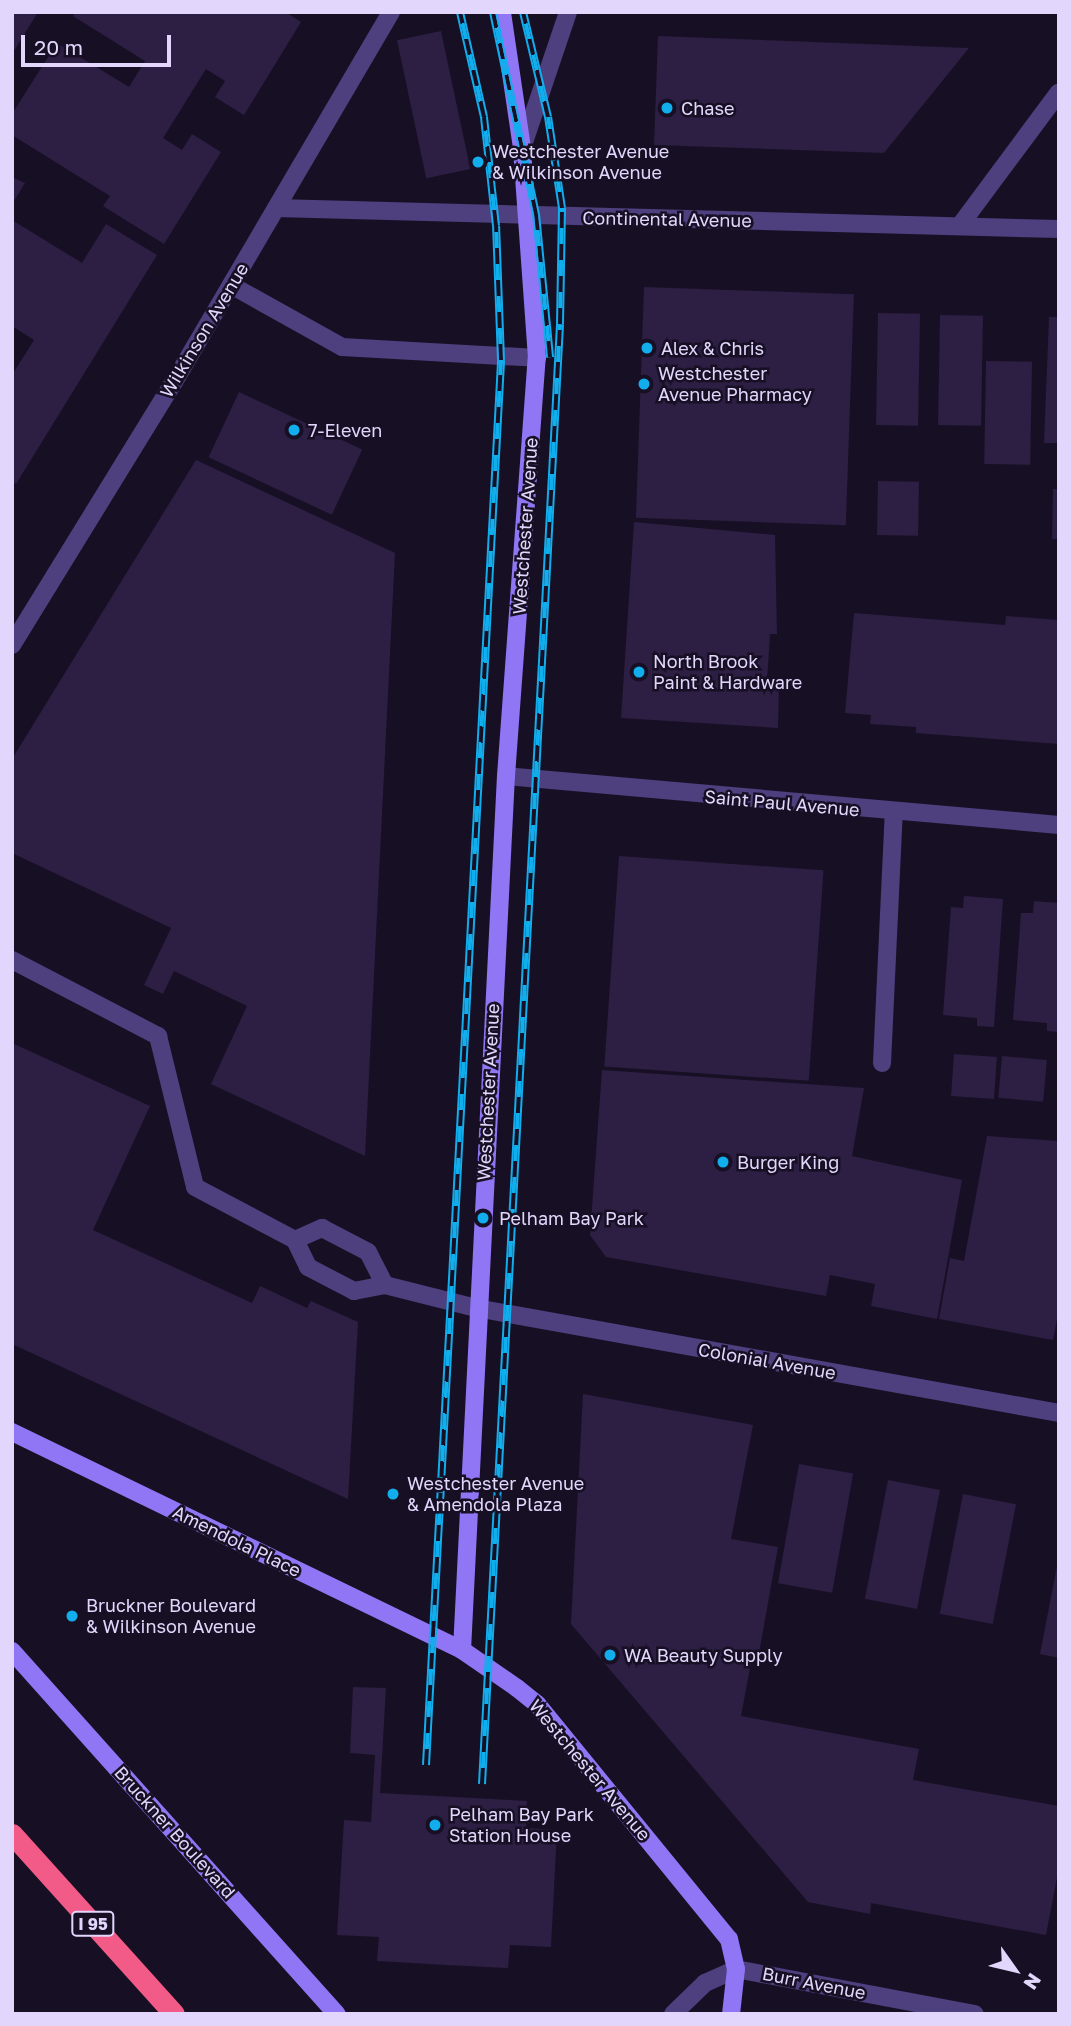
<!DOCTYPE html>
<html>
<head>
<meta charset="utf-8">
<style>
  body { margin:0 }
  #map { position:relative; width:1071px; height:2026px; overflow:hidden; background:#171024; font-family:"Golos Text",sans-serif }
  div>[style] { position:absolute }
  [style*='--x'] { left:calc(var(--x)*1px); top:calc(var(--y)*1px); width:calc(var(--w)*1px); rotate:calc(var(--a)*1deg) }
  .building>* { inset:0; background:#2d1e43; transform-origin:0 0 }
  .service>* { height:18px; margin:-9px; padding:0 9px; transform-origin:9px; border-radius:9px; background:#4e3f7f }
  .minor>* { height:18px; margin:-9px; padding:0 9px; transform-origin:9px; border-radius:9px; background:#4e3f7f }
  .secondary>* { height:18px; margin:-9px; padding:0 9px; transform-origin:9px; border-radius:9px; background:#9075f4 }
  .motorway>* { height:21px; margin:-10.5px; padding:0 10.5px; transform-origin:10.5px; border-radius:10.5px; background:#f25b87 }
  .rail>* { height:8px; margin-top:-4px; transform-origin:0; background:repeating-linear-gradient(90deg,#171024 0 16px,#12adec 0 32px); box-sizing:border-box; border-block:2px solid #12adec }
  .dots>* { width:19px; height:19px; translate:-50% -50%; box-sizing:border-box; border:4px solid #171024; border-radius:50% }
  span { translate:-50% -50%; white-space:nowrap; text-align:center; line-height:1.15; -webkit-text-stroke:5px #171024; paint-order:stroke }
  .shield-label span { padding:2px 5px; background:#171024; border:2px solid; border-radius:5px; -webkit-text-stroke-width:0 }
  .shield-label { font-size:16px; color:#e2d6fc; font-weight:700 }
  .poi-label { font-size:18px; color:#e2d6fc }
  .left { translate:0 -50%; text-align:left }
  .street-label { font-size:18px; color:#e2d6fc }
  .frame { position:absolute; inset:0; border:14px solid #e2d6fc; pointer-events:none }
  .north { position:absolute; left:980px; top:1935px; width:70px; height:70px; -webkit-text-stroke:5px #171024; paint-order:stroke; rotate:124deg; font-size:19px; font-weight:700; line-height:28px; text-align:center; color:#e2d6fc }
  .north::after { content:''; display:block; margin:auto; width:24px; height:32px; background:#e2d6fc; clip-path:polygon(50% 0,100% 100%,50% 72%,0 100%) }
  .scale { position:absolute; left:21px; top:35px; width:150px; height:32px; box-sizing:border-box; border:4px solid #e2d6fc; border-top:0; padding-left:9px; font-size:21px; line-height:24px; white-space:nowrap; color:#e2d6fc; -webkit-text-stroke:5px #171024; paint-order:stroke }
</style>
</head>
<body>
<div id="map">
  <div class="building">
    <i style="clip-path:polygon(12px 12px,38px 12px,12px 54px)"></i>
    <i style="clip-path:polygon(76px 12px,285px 12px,301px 22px,244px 115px,215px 97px,225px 81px,206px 69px,163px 138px,182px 150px,192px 134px,221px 152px,164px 244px,103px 206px,110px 196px,12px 135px,12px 114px,57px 43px,129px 87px,145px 61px,73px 16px)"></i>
    <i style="left:441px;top:31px;width:141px;height:45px;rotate:78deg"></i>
    <i style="clip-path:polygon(658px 36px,969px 48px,884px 153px,654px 145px)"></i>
    <i style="clip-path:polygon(12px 177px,25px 183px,12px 204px)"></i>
    <i style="clip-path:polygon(12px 220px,82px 263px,106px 224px,157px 255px,16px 484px,12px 481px,12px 375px,34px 340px,12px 326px)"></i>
    <i style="left:644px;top:287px;width:210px;height:231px;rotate:2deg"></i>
    <i style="left:878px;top:313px;width:42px;height:112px;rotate:1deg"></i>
    <i style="left:940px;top:315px;width:43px;height:110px;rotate:1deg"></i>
    <i style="clip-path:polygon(1049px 317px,1059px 317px,1059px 443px,1044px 443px)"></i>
    <i style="left:986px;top:361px;width:46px;height:103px;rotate:1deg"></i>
    <i style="left:239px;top:392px;width:136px;height:72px;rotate:25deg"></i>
    <i style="clip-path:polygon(196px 460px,395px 553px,365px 1156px,211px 1084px,247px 1006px,174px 971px,163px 994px,144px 985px,171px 928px,12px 853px,12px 759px)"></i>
    <i style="left:878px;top:481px;width:41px;height:54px;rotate:1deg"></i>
    <i style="clip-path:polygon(1053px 489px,1059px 489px,1059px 539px,1052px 539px)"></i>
    <i style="clip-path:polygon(634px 522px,775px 535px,777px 634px,770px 634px,767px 683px,779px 685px,778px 728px,621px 718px)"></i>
    <i style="clip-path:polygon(854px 613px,1005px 625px,1006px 616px,1059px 620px,1059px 744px,916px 733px,916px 727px,870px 724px,871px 715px,845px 713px)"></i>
    <i style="left:619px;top:856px;width:205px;height:211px;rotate:4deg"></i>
    <i style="clip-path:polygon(964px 896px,1003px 899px,994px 1027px,977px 1026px,977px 1018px,943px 1015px,951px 907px,963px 908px)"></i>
    <i style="clip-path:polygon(1034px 901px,1059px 903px,1059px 1032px,1047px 1031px,1047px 1023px,1013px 1020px,1021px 913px,1033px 913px)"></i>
    <i style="clip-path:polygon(12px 1043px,150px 1106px,93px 1230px,252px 1303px,260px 1286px,307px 1308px,311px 1301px,358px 1322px,348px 1499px,12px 1344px)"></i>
    <i style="left:954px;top:1054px;width:43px;height:42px;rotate:4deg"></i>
    <i style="left:1002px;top:1056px;width:45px;height:42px;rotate:5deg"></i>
    <i style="clip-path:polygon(602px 1070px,864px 1088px,852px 1156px,962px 1180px,937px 1319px,871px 1306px,875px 1284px,830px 1275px,826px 1296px,606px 1257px,590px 1235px)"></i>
    <i style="clip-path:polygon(987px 1136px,1059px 1141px,1059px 1309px,1053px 1340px,939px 1319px,950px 1258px,964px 1261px)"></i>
    <i style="clip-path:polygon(583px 1394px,753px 1425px,731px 1539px,778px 1547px,758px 1659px,752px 1657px,741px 1716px,919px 1749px,913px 1780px,1059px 1806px,1059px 1867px,1046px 1935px,871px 1903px,870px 1914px,808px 1902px,571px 1624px)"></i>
    <i style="left:799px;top:1464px;width:55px;height:121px;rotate:10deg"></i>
    <i style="left:888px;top:1480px;width:53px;height:121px;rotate:11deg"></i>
    <i style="left:963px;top:1494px;width:54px;height:122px;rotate:11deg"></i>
    <i style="clip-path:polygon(1057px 1566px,1059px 1566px,1059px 1658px,1040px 1654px)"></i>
    <i style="clip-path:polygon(353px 1687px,386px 1688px,380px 1793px,527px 1801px,526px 1828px,557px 1830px,551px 1947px,510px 1945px,508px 1968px,446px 1965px,377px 1961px,379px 1937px,337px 1935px,344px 1820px,371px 1822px,375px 1755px,350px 1753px)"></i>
  </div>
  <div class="service">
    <i style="--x:231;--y:285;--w:127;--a:29.2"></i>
    <i style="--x:342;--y:347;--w:195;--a:3.2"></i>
    <i style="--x:12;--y:960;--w:165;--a:27.5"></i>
    <i style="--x:158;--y:1036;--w:155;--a:76.2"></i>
    <i style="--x:195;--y:1187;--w:113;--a:27.9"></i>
    <i style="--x:295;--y:1240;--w:30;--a:64"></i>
    <i style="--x:308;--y:1267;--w:52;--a:27.6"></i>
    <i style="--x:354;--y:1291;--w:32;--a:-11"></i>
    <i style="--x:385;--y:1285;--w:94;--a:14.2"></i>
    <i style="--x:882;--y:1063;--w:251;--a:-87.3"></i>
    <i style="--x:295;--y:1240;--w:30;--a:-24"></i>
    <i style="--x:322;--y:1228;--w:52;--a:27.6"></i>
    <i style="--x:368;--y:1252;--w:37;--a:63"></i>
    <i style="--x:673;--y:2014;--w:45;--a:-44.1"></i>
    <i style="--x:705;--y:1983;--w:34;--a:-24"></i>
  </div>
  <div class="minor">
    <i style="--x:522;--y:148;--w:144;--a:-71.3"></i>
    <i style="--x:276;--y:208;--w:783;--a:1.54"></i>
    <i style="--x:961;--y:224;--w:164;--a:-53.4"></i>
    <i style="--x:12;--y:645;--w:309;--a:-58.4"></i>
    <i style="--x:174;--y:382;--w:429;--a:-59.6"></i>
    <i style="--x:506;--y:776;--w:555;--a:5.06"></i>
    <i style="--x:476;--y:1308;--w:592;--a:10.21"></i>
    <i style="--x:736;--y:1969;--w:243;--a:10.7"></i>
  </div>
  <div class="secondary">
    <i style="--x:12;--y:1432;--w:500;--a:25.85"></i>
    <i style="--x:462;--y:1650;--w:67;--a:34.6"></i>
    <i style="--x:517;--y:1688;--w:26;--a:39"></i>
    <i style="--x:537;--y:1704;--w:303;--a:50.8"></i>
    <i style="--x:729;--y:1939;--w:31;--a:77"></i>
    <i style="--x:736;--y:1969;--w:45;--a:96.3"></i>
    <i style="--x:462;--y:1650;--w:875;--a:-87.12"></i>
    <i style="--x:506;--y:776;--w:419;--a:-85.8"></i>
    <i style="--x:537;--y:358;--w:211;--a:-94.1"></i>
    <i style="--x:522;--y:148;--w:137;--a:-98.4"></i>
    <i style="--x:12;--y:1651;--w:487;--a:48.2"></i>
  </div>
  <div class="motorway">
    <i style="--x:12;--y:1834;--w:242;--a:48"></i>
  </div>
  <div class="rail">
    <i style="--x:493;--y:12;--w:207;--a:78"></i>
    <i style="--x:536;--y:214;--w:144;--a:84.4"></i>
    <i style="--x:426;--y:1765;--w:1407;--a:-86.94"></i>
    <i style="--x:501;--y:360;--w:134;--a:-92.1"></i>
    <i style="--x:496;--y:226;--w:110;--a:-96.3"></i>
    <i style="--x:484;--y:117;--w:108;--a:-102.9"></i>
    <i style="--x:482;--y:1784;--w:1462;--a:-86.94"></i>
    <i style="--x:560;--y:324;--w:116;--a:-89"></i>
    <i style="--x:562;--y:208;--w:92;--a:-98.7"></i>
    <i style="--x:548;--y:117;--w:108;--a:-103.4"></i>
  </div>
  <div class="dots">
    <i style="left:667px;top:108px;background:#12adec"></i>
    <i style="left:478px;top:162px;background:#12adec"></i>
    <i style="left:647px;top:348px;background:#12adec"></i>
    <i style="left:644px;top:384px;background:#12adec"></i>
    <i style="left:294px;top:430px;background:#12adec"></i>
    <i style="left:639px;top:672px;background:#12adec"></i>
    <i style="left:723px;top:1162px;background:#12adec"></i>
    <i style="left:483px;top:1218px;background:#12adec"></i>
    <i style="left:393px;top:1494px;background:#12adec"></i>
    <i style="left:72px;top:1616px;background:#12adec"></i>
    <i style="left:610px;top:1655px;background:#12adec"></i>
    <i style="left:435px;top:1825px;background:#12adec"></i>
  </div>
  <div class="shield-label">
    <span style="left:93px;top:1924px">I 95</span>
  </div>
  <div class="poi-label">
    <span class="left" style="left:681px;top:108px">Chase</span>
    <span class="left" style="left:492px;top:162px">Westchester Avenue<br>&amp; Wilkinson Avenue</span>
    <span class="left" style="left:661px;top:348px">Alex &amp; Chris</span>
    <span class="left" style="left:658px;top:384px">Westchester<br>Avenue Pharmacy</span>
    <span class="left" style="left:308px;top:430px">7-Eleven</span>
    <span class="left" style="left:653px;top:672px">North Brook<br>Paint &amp; Hardware</span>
    <span class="left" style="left:737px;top:1162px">Burger King</span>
    <span class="left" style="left:499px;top:1218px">Pelham Bay Park</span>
    <span class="left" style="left:407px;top:1494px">Westchester Avenue<br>&amp; Amendola Plaza</span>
    <span class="left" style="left:86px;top:1616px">Bruckner Boulevard<br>&amp; Wilkinson Avenue</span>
    <span class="left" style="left:624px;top:1655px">WA Beauty Supply</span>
    <span class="left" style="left:449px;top:1825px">Pelham Bay Park<br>Station House</span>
  </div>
  <div class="street-label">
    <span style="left:667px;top:219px;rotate:1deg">Continental Avenue</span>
    <span style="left:204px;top:330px;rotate:-59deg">Wilkinson Avenue</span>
    <span style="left:525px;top:526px;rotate:-86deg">Westchester Avenue</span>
    <span style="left:782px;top:803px;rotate:5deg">Saint Paul Avenue</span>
    <span style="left:488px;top:1092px;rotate:-87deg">Westchester Avenue</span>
    <span style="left:767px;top:1361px;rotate:10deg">Colonial Avenue</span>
    <span style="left:237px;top:1541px;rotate:26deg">Amendola Place</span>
    <span style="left:590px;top:1770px;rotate:50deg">Westchester Avenue</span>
    <span style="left:175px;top:1832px;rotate:48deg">Bruckner Boulevard</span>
    <span style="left:814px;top:1983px;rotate:11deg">Burr Avenue</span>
  </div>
  <div class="frame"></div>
  <div class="north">N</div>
  <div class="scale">20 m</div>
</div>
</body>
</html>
